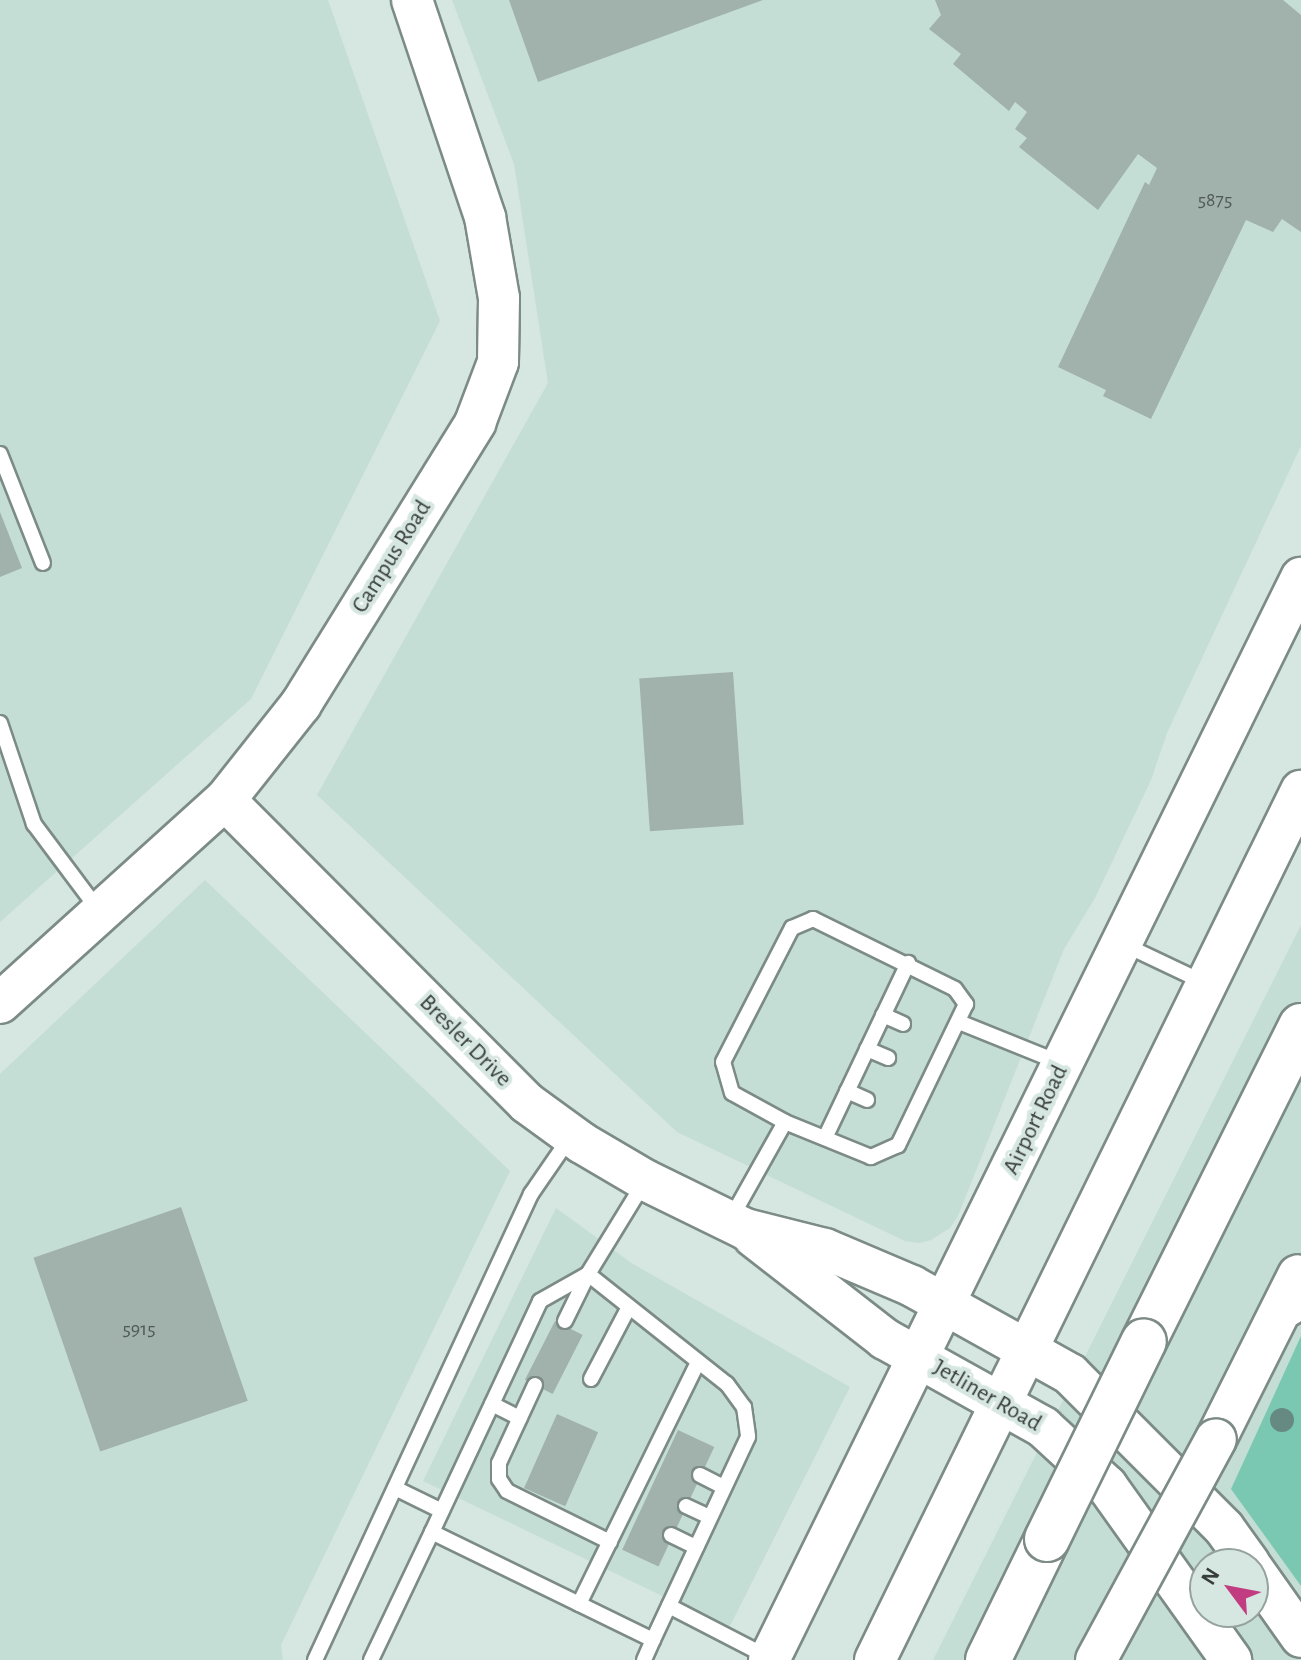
<!DOCTYPE html>
<html>
<head>
<meta charset="utf-8">
<style>
  body { margin:0 }
  #map { position:relative; width:1301px; height:1660px; overflow:hidden; background:#d6e6e1; font-family:"Alegreya Sans",sans-serif }
  div>[style] { position:absolute }
  [style*='--x'] { left:calc(var(--x)*1px); top:calc(var(--y)*1px); width:calc(var(--w)*1px); rotate:calc(var(--a)*1deg) }
  .built>* { inset:0; background:#c5ded5 }
  .green>* { inset:0; background:#7ac8b1 }
  .building>* { inset:0; background:#a1b1ab; transform-origin:0 0 }
  .roads { filter:drop-shadow(2px 0 #7c8b86) drop-shadow(-2px 0 #7c8b86) drop-shadow(0 2px #7c8b86) drop-shadow(0 -2px #7c8b86) }
  .lane>* { height:14px; margin:-7px; padding:0 7px; transform-origin:7px; border-radius:7px; background:#fff }
  .secondary>* { height:40px; margin:-20px; padding:0 20px; transform-origin:20px; border-radius:20px; background:#fff }
  .highway>* { height:44px; margin:-22px; padding:0 22px; transform-origin:22px; border-radius:22px; background:#fff }
  .bridges { filter:drop-shadow(2px 0 #7c8b86) drop-shadow(-2px 0 #7c8b86) drop-shadow(0 2px #7c8b86) drop-shadow(0 -2px #7c8b86) }
  .secondary-bridge>* { height:40px; margin:-20px; padding:0 20px; transform-origin:20px; border-radius:20px; background:#fff }
  .highway-bridge>* { height:44px; margin:-22px; padding:0 22px; transform-origin:22px; border-radius:22px; background:#fff }
  .trees>* { width:24px; height:24px; margin:-12px; border-radius:50%; background:#668a81 }
  span { translate:-50% -50%; white-space:nowrap; text-align:center; line-height:1.15; -webkit-text-stroke:8px #d6e6e1; paint-order:stroke }
  .number-label { font-size:20px; color:#525a57 }
  .number-label span { -webkit-text-stroke-width:0 }
  .street-label { font-size:24px; color:#373d3b }
  .north { position:absolute; left:1189px; top:1548px; width:80px; height:80px; box-sizing:border-box; background:#d6e6e1; border:2px solid #96a29f; border-radius:50%; rotate:302deg; font-size:22px; font-weight:700; line-height:32px; text-align:center; color:#373d3b }
  .north::after { content:''; display:block; margin:auto; width:28px; height:36px; background:#c13c80; clip-path:polygon(50% 0,100% 100%,50% 72%,0 100%) }
</style>
</head>
<body>
<div id="map">
  <div class="built">
    <i style="clip-path:polygon(0 0,328px 0,440px 321px,251px 699px,0 922px)"></i>
    <i style="clip-path:polygon(452px 0,1301px 0,1301px 446px,1167px 733px,1151px 780px,1095px 898px,1064px 949px,958px 1216px,950px 1228px,931px 1240px,919px 1243px,905px 1241px,677px 1132px,317px 795px,548px 383px,514px 164px)"></i>
    <i style="clip-path:polygon(205px 880px,510px 1171px,281px 1645px,283px 1660px,0 1660px,0 1074px)"></i>
    <i style="clip-path:polygon(evenodd,1301px 925px,1301px 1660px,933px 1660px,1301px 925px,1205px 1564px,1253px 1564px,1253px 1612px,1205px 1612px,1205px 1564px)"></i>
    <i style="clip-path:polygon(556px 1208px,633px 1264px,850px 1387px,729px 1628px,423px 1481px)"></i>
  </div>
  <div class="green">
    <i style="clip-path:polygon(1301px 1336px,1301px 1586px,1231px 1489px)"></i>
  </div>
  <div class="building">
    <i style="clip-path:polygon(509px 0,763px 0,538px 82px)"></i>
    <i style="clip-path:polygon(935px 0,1283px 0,1301px 15px,1301px 232px,1282px 219px,1273px 232px,1246px 220px,1151px 419px,1103px 396px,1106px 390px,1058px 367px,1145px 182px,1149px 185px,1157px 168px,1138px 154px,1098px 210px,1019px 147px,1027px 138px,1015px 129px,1027px 112px,1015px 102px,1009px 111px,953px 64px,961px 54px,929px 29px,941px 15px)"></i>
    <i style="clip-path:polygon(0 512px,22px 568px,0 577px)"></i>
    <i style="left:733px;top:672px;width:153px;height:94px;rotate:86deg"></i>
    <i style="left:181px;top:1207px;width:205px;height:156px;rotate:71deg"></i>
    <i style="left:555px;top:1321px;width:31px;height:66px;rotate:27deg"></i>
    <i style="left:557px;top:1414px;width:45px;height:81px;rotate:24deg"></i>
    <i style="left:678px;top:1430px;width:40px;height:132px;rotate:25deg"></i>
  </div>
  <div class="roads">
    <div class="lane">
      <i style="--x:0;--y:454;--w:117;--a:68.5"></i>
      <i style="--x:0;--y:723;--w:107;--a:71.4"></i>
      <i style="--x:34;--y:824;--w:109;--a:53.2"></i>
      <i style="--x:813;--y:919;--w:158;--a:26.2"></i>
      <i style="--x:955;--y:989;--w:19;--a:54"></i>
      <i style="--x:966;--y:1004;--w:157;--a:115.7"></i>
      <i style="--x:898;--y:1145;--w:30;--a:156"></i>
      <i style="--x:871;--y:1157;--w:93;--a:-157.9"></i>
      <i style="--x:785;--y:1122;--w:60;--a:-151.3"></i>
      <i style="--x:732;--y:1093;--w:32;--a:-106"></i>
      <i style="--x:723;--y:1062;--w:151;--a:-62.8"></i>
      <i style="--x:792;--y:928;--w:23;--a:-23"></i>
      <i style="--x:1123;--y:944;--w:91;--a:25.4"></i>
      <i style="--x:883;--y:1015;--w:22;--a:24"></i>
      <i style="--x:959;--y:1022;--w:107;--a:22"></i>
      <i style="--x:867;--y:1049;--w:23;--a:23"></i>
      <i style="--x:847;--y:1091;--w:22;--a:24"></i>
      <i style="--x:825;--y:1138;--w:194;--a:-64.6"></i>
      <i style="--x:730;--y:1220;--w:112;--a:-60.7"></i>
      <i style="--x:565;--y:1321;--w:52;--a:-63.9"></i>
      <i style="--x:588;--y:1274;--w:177;--a:38.4"></i>
      <i style="--x:727;--y:1384;--w:29;--a:54"></i>
      <i style="--x:744;--y:1407;--w:30;--a:82"></i>
      <i style="--x:748;--y:1437;--w:224;--a:115.1"></i>
      <i style="--x:653;--y:1640;--w:246;--a:-154"></i>
      <i style="--x:432;--y:1532;--w:255;--a:-64.9"></i>
      <i style="--x:540;--y:1301;--w:55;--a:-29.4"></i>
      <i style="--x:588;--y:1274;--w:109;--a:-58.5"></i>
      <i style="--x:591;--y:1379;--w:81;--a:-62.2"></i>
      <i style="--x:535;--y:1385;--w:86;--a:114.8"></i>
      <i style="--x:499;--y:1463;--w:16;--a:90"></i>
      <i style="--x:499;--y:1479;--w:14;--a:56"></i>
      <i style="--x:507;--y:1491;--w:115;--a:26.3"></i>
      <i style="--x:492;--y:1404;--w:31;--a:27"></i>
      <i style="--x:700;--y:1475;--w:27;--a:27"></i>
      <i style="--x:395;--y:1488;--w:52;--a:26.1"></i>
      <i style="--x:686;--y:1506;--w:26;--a:25"></i>
      <i style="--x:671;--y:1535;--w:28;--a:26"></i>
      <i style="--x:579;--y:1604;--w:270;--a:-63.8"></i>
      <i style="--x:669;--y:1606;--w:109;--a:27.3"></i>
      <i style="--x:315;--y:1660;--w:514;--a:-65.13"></i>
      <i style="--x:531;--y:1194;--w:67;--a:-55.4"></i>
      <i style="--x:371;--y:1660;--w:142;--a:-64.5"></i>
      <i style="--x:644;--y:1660;--w:22;--a:-66"></i>
    </div>
    <div class="secondary">
      <i style="--x:225;--y:800;--w:428;--a:45.1"></i>
      <i style="--x:527;--y:1103;--w:68;--a:36"></i>
      <i style="--x:582;--y:1143;--w:73;--a:30.4"></i>
      <i style="--x:645;--y:1180;--w:111;--a:26.1"></i>
      <i style="--x:745;--y:1229;--w:82;--a:14"></i>
      <i style="--x:825;--y:1249;--w:95;--a:23"></i>
      <i style="--x:912;--y:1286;--w:181;--a:29.1"></i>
      <i style="--x:1070;--y:1374;--w:218;--a:45"></i>
      <i style="--x:1224;--y:1528;--w:44;--a:54.2"></i>
      <i style="--x:0;--y:1003;--w:303;--a:-42.1"></i>
      <i style="--x:225;--y:800;--w:122;--a:-51.6"></i>
      <i style="--x:301;--y:704;--w:331;--a:-58.2"></i>
      <i style="--x:475;--y:423;--w:65;--a:-69.3"></i>
      <i style="--x:498;--y:362;--w:64;--a:-89.1"></i>
      <i style="--x:499;--y:298;--w:82;--a:-99.8"></i>
      <i style="--x:485;--y:217;--w:229;--a:-108.6"></i>
      <i style="--x:754;--y:1237;--w:166;--a:37.9"></i>
      <i style="--x:885;--y:1339;--w:181;--a:29.1"></i>
      <i style="--x:1043;--y:1427;--w:87;--a:42.7"></i>
      <i style="--x:1107;--y:1486;--w:214;--a:54.5"></i>
      <i style="--x:1216;--y:1439;--w:183;--a:-63.4"></i>
      <i style="--x:1253;--y:1569;--w:83;--a:54.8"></i>
      <i style="--x:769;--y:1660;--w:1206;--a:-63.82"></i>
      <i style="--x:875;--y:1660;--w:968;--a:-63.89"></i>
    </div>
    <div class="highway">
      <i style="--x:1287;--y:1304;--w:27;--a:-59"></i>
      <i style="--x:1144;--y:1341;--w:352;--a:-63.5"></i>
      <i style="--x:988;--y:1660;--w:135;--a:-64"></i>
    </div>
  </div>
  <div class="bridges">
    <div class="secondary-bridge">
      <i style="--x:1096;--y:1660;--w:251;--a:-61.5"></i>
    </div>
    <div class="highway-bridge">
      <i style="--x:1047;--y:1539;--w:220;--a:-63.9"></i>
    </div>
  </div>
  <div class="trees">
    <i style="left:1282px;top:1420px"></i>
  </div>
  <div class="number-label">
    <span style="left:1215px;top:200px">5875</span>
    <span style="left:139px;top:1329px">5915</span>
  </div>
  <div class="street-label">
    <span style="left:392px;top:557px;rotate:-58deg">Campus Road</span>
    <span style="left:465px;top:1041px;rotate:45deg">Bresler Drive</span>
    <span style="left:1036px;top:1120px;rotate:-64deg">Airport Road</span>
    <span style="left:987px;top:1396px;rotate:30deg">Jetliner Road</span>
  </div>
  <div class="north">N</div>
</div>
</body>
</html>
